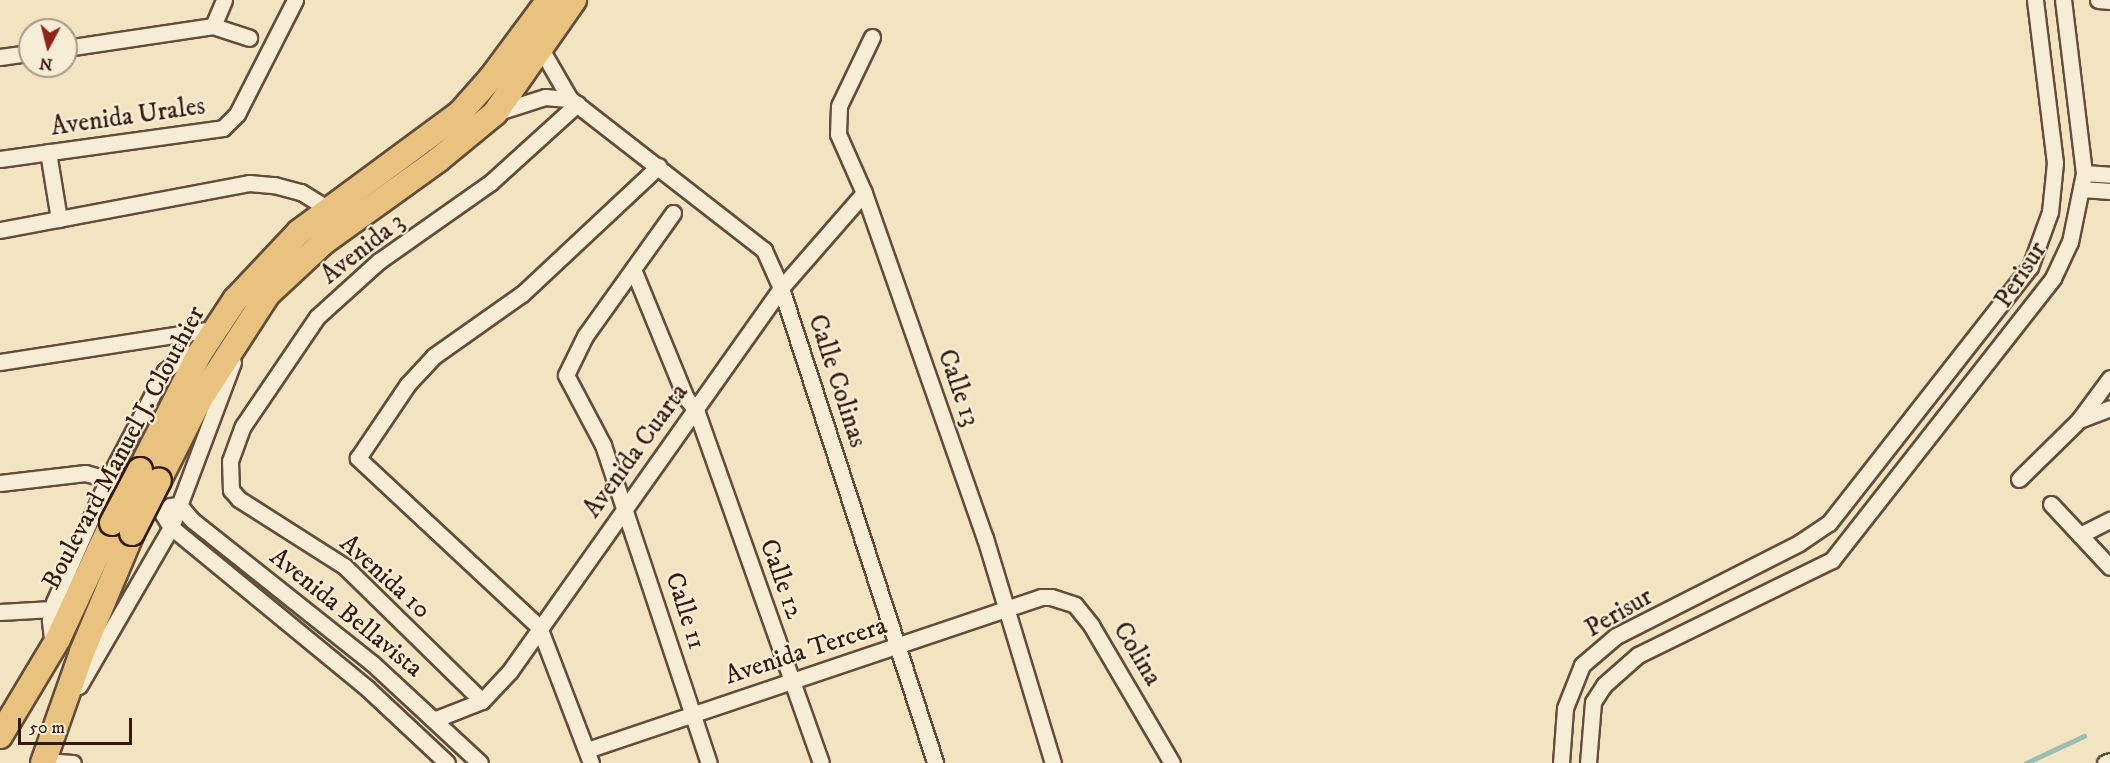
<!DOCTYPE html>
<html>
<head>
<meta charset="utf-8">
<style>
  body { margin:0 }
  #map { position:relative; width:2110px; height:763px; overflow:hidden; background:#f3e4c1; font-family:"IM FELL DW Pica",serif }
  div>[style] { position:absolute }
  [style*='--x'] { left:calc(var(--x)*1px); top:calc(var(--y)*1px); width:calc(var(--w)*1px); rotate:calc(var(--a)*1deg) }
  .stream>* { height:4.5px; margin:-2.25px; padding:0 2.25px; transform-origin:2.25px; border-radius:2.25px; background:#9bbfb2 }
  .roads { filter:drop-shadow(2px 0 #624d3b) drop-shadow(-2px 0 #624d3b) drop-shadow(0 2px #624d3b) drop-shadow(0 -2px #624d3b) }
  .minor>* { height:15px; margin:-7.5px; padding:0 7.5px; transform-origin:7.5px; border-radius:7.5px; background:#f7edd7 }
  .primary>* { height:24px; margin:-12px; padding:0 12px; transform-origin:12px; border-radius:12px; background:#eac280 }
  .bridges { filter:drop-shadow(2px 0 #321b0e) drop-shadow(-2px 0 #321b0e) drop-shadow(0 2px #321b0e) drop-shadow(0 -2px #321b0e) }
  .primary-bridge>* { height:24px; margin:-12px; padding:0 12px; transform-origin:12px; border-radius:12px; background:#eac280 }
  span { translate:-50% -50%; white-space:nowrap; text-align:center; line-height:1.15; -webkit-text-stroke:4.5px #f7edd7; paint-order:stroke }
  .street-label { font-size:26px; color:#321b0e }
  .north { position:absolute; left:18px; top:18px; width:60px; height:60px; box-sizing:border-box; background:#f7edd7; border:2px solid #a89987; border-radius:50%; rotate:187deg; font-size:16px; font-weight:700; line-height:24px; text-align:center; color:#321b0e }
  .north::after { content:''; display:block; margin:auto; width:21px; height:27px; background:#8f2418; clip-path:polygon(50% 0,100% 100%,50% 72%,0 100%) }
  .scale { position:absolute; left:18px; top:718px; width:114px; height:27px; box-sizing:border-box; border:3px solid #321b0e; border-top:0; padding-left:8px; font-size:18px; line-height:21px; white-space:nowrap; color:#321b0e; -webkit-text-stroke:4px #f7edd7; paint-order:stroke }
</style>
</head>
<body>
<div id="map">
  <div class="stream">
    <i style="--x:2026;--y:763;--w:64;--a:-25"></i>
  </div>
  <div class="roads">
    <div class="minor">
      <i style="--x:2098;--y:0;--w:12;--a:5"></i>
      <i style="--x:213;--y:26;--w:28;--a:-67"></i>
      <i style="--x:872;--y:37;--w:76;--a:115.6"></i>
      <i style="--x:839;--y:106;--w:28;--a:92"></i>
      <i style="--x:838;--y:134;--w:64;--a:66.2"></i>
      <i style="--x:864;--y:193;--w:366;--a:70.7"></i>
      <i style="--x:985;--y:538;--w:235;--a:73.2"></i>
      <i style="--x:66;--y:48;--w:149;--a:-8.5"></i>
      <i style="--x:213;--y:26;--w:38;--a:18"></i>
      <i style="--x:541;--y:49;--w:58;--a:59.9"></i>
      <i style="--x:570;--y:99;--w:246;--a:37.9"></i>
      <i style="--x:764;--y:250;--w:42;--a:65.9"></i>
      <i style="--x:781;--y:288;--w:499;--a:72"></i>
      <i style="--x:0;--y:57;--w:30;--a:-8"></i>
      <i style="--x:498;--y:112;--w:49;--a:-17.7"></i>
      <i style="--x:545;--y:97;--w:25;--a:5"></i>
      <i style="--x:48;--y:152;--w:68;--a:80.7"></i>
      <i style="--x:0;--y:159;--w:225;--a:-7.9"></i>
      <i style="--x:223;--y:128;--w:20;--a:-45"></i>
      <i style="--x:237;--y:114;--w:128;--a:-63"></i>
      <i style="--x:2084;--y:173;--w:26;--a:4"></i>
      <i style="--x:2082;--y:189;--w:28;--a:4"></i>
      <i style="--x:673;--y:213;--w:151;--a:125.6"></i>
      <i style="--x:585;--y:336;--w:43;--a:116"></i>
      <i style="--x:566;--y:375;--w:79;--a:62.1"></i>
      <i style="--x:603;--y:445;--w:335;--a:71.6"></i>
      <i style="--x:0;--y:230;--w:253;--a:-10.7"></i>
      <i style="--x:249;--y:183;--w:25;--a:5"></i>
      <i style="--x:274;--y:185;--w:28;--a:15"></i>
      <i style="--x:301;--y:192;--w:32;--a:32"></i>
      <i style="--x:633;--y:269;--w:139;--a:67.7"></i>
      <i style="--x:686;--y:398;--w:16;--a:50"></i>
      <i style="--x:696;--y:410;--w:374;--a:70.5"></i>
      <i style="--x:0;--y:362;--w:217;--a:-8.8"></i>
      <i style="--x:2079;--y:420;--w:52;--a:-53.6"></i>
      <i style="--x:2019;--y:479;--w:84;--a:-44.5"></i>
      <i style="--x:2079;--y:420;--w:33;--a:-21"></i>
      <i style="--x:0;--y:483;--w:86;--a:-6.7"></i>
      <i style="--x:85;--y:473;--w:24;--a:15"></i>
      <i style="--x:108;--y:479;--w:59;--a:29.6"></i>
      <i style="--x:159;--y:508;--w:22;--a:58"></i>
      <i style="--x:171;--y:527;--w:255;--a:39.4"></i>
      <i style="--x:368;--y:689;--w:108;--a:43.1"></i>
      <i style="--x:2051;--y:504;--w:86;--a:46.9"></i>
      <i style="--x:170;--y:506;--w:9;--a:-6"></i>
      <i style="--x:179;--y:505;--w:20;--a:49"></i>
      <i style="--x:192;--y:520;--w:230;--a:38.5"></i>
      <i style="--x:372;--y:663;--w:147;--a:42.8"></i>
      <i style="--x:2080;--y:535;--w:34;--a:-27"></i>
      <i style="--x:0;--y:612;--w:52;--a:-3.3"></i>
      <i style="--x:53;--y:646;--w:26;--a:-97"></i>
      <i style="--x:50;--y:620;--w:18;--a:-77"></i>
      <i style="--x:54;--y:602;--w:134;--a:-66.3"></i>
      <i style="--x:108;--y:479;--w:122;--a:-62.2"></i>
      <i style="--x:165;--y:371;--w:27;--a:-39"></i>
      <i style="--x:186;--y:354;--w:14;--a:-4"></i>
      <i style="--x:79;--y:686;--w:184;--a:-59.9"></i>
      <i style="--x:171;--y:527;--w:176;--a:-69.4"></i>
      <i style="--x:482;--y:701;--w:193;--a:-135.6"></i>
      <i style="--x:344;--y:566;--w:125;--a:-147.5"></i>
      <i style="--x:239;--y:499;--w:12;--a:-132"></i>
      <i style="--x:231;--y:490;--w:29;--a:-92"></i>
      <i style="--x:230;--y:461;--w:37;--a:-70"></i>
      <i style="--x:243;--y:426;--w:132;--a:-55.8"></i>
      <i style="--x:317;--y:317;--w:84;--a:-42.1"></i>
      <i style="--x:379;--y:261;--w:136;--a:-35.1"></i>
      <i style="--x:490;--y:183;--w:118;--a:-42.2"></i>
      <i style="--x:436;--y:719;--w:49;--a:-21.4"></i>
      <i style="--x:482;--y:701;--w:41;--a:-47"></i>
      <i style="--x:510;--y:671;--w:469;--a:-54.7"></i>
      <i style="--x:781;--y:288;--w:126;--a:-48.9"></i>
      <i style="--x:587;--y:750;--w:479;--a:-18.6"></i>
      <i style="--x:1041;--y:597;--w:10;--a:0"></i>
      <i style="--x:1051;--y:597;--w:25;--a:18"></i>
      <i style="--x:1075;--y:605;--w:26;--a:51"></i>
      <i style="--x:1091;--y:625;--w:160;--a:59.6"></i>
      <i style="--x:43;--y:761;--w:30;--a:4"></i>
      <i style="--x:591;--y:763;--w:146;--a:-110.9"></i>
      <i style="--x:539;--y:627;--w:248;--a:-137"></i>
      <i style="--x:358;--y:458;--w:89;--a:-56"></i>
      <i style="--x:408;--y:384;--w:38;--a:-47"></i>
      <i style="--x:434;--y:356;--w:108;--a:-35.2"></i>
      <i style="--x:522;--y:294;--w:187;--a:-43.1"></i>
      <i style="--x:1561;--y:763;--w:55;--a:-85.8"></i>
      <i style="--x:1565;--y:708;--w:46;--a:-68.4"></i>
      <i style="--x:1582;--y:665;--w:45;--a:-40.5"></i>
      <i style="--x:1616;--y:636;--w:205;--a:-26.9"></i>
      <i style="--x:1799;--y:543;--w:36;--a:-34"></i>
      <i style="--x:1829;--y:523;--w:325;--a:-51.9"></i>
      <i style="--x:2030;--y:267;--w:59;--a:-70"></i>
      <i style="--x:2050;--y:212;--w:49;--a:-84.2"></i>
      <i style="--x:2055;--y:163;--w:164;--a:-97"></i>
      <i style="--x:1588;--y:763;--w:61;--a:-85.3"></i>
      <i style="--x:1593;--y:702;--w:20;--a:-57"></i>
      <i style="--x:1604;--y:685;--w:45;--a:-41.4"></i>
      <i style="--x:1638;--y:655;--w:216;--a:-26.1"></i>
      <i style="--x:1832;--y:560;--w:358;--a:-51.9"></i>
      <i style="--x:2053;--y:278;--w:40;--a:-65"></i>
      <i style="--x:2070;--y:242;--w:70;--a:-78.5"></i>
      <i style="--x:2084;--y:173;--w:174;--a:-96.9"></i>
      <i style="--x:2105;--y:763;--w:5;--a:-22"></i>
    </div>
    <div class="primary">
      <i style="--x:140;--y:470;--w:131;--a:-62.9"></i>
      <i style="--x:200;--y:353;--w:64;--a:-56.6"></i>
      <i style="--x:235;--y:300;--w:93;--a:-46.7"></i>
      <i style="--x:299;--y:232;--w:200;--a:-36.5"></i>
      <i style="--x:460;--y:113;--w:47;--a:-48.5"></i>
      <i style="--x:491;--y:78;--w:97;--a:-53.4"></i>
      <i style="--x:159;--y:480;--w:91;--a:-63.2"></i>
      <i style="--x:200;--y:399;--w:125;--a:-57.1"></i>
      <i style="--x:268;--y:294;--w:76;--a:-42.9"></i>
      <i style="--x:324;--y:242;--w:140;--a:-35.7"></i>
      <i style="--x:438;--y:160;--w:74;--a:-39.5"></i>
      <i style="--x:495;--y:113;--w:138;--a:-55"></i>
      <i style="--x:0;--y:736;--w:113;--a:-59.1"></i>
      <i style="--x:58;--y:639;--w:128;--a:-65"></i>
      <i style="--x:43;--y:763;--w:118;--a:-70.6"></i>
      <i style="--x:82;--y:652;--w:129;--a:-67.2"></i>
    </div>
  </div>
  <div class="bridges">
    <div class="primary-bridge">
      <i style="--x:112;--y:523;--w:60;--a:-62.2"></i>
      <i style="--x:132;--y:533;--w:59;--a:-63"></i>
    </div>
  </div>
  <div class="street-label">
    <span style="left:128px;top:117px;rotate:-8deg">Avenida Urales</span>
    <span style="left:363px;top:249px;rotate:-38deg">Avenida 3</span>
    <span style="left:2021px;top:275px;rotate:-57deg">Perisur</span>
    <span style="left:837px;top:381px;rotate:72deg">Calle Colinas</span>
    <span style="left:958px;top:388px;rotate:71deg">Calle 13</span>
    <span style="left:124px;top:448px;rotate:-62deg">Boulevard Manuel J. Clouthier</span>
    <span style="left:636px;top:451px;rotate:-54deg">Avenida Cuarta</span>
    <span style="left:385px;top:577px;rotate:42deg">Avenida 10</span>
    <span style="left:781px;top:579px;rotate:70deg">Calle 12</span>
    <span style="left:685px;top:611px;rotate:72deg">Calle 11</span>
    <span style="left:346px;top:613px;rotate:39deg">Avenida Bellavista</span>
    <span style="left:1619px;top:613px;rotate:-30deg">Perisur</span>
    <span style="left:806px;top:651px;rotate:-18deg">Avenida Tercera</span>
    <span style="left:1137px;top:654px;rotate:59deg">Colina</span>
  </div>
  <div class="north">N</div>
  <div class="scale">50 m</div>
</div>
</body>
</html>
